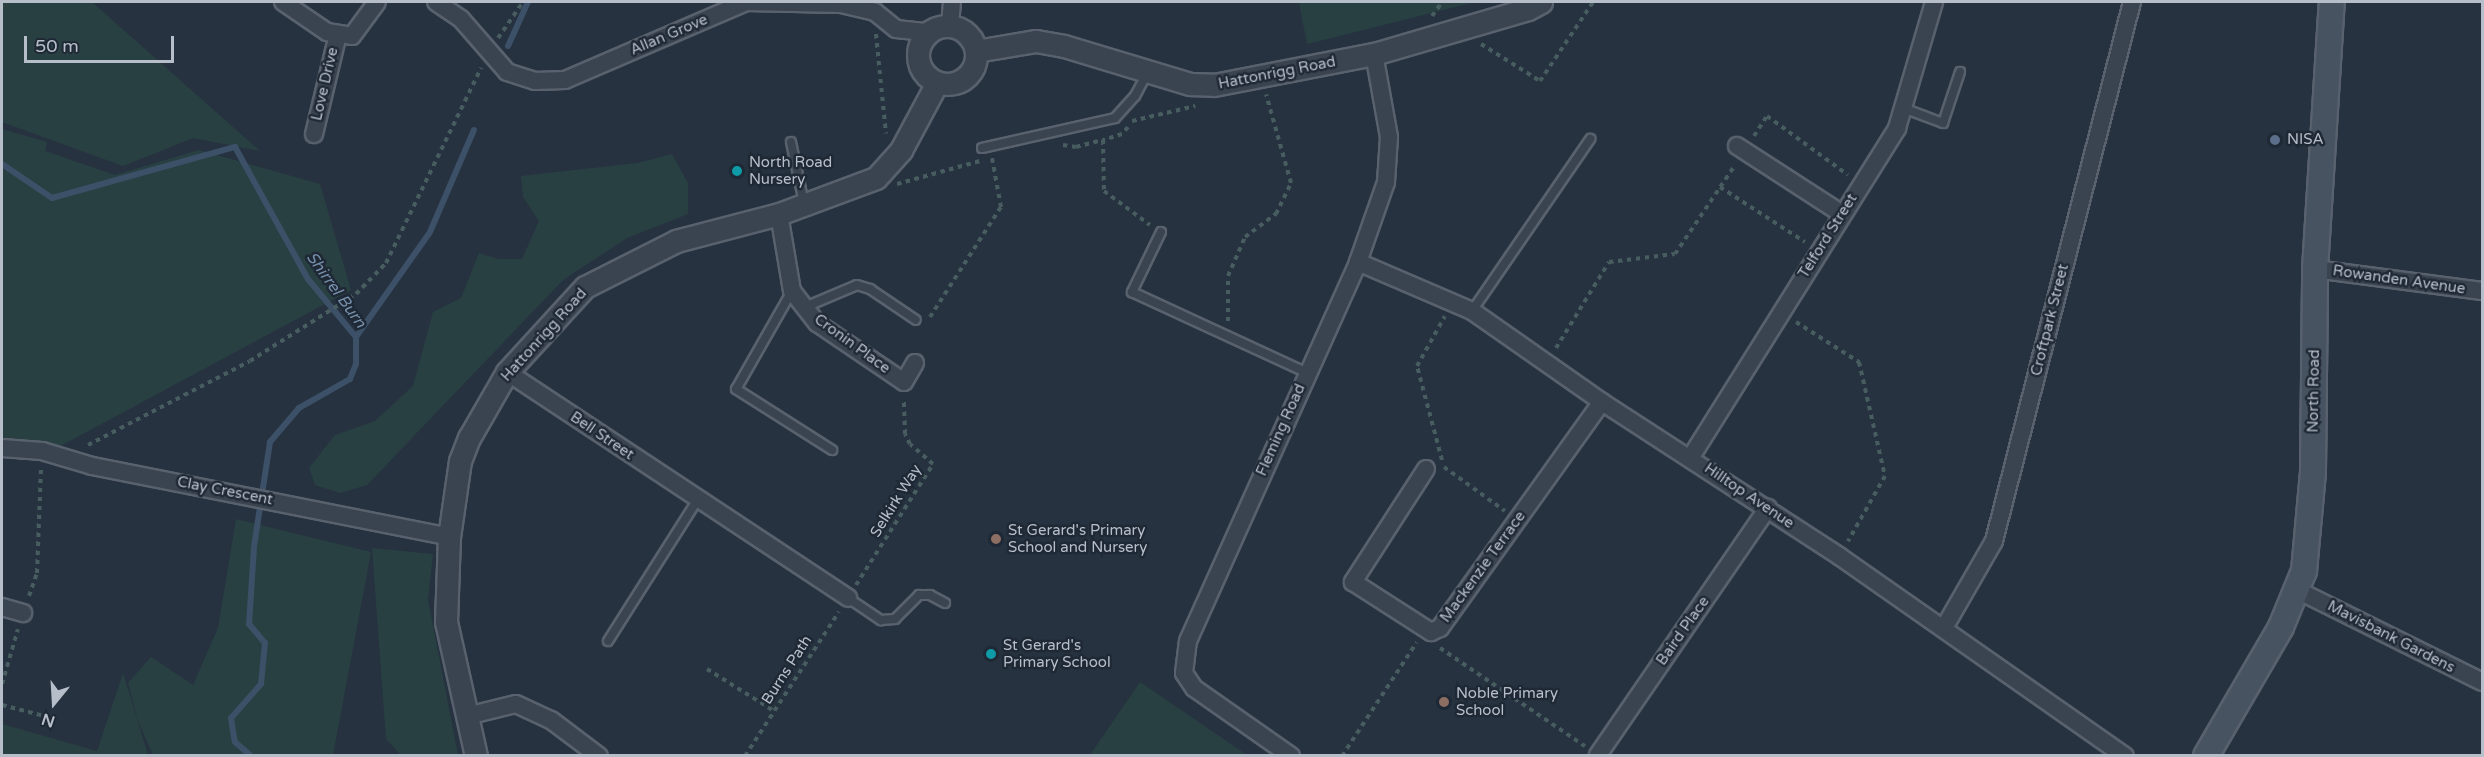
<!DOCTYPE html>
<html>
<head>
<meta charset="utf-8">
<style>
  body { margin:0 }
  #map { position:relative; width:2484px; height:757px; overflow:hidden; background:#263240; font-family:"Varela Round",sans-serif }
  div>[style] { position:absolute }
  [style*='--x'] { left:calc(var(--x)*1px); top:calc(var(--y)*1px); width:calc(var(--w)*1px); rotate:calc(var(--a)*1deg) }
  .green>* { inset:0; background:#294042 }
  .stream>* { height:6px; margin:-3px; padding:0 3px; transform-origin:3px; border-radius:3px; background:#3c5068 }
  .path>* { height:4px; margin-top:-2px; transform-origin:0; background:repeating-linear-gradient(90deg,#485d5f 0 4.5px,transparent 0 9px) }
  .roads { filter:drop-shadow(2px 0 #58616d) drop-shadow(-2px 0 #58616d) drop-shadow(0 2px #58616d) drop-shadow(0 -2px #58616d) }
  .service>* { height:8px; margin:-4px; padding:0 4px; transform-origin:4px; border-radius:4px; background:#3a4350 }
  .minor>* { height:16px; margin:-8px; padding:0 8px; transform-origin:8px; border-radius:8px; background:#3a4350 }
  .tertiary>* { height:21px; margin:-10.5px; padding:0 10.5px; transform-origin:10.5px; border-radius:10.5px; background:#3a4350 }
  .tertiary>.ring { margin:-10.5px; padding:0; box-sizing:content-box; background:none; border:21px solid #3a4350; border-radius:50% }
  .secondary>* { height:24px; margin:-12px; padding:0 12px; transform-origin:12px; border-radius:12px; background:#485362 }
  .dots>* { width:16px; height:16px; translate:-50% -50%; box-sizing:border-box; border:3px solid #1f2835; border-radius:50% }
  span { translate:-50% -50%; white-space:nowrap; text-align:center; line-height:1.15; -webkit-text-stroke:5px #1f2835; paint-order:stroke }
  .street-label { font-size:15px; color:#b6beca }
  .poi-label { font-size:15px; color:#b6beca }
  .left { translate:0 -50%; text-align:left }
  .water-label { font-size:16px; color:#7790ac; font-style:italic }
  .frame { position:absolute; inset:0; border:3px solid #b6beca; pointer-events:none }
  .north { position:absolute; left:24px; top:673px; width:60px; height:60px; -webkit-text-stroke:4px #1f2835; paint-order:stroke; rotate:198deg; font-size:16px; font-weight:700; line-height:24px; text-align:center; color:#b6beca }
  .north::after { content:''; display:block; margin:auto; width:21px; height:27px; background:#b6beca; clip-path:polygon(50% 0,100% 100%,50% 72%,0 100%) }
  .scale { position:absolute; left:24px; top:36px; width:150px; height:27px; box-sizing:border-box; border:3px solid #b6beca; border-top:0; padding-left:8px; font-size:18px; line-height:21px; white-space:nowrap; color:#b6beca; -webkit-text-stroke:4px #1f2835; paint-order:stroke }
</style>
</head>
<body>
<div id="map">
  <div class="green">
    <i style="clip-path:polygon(2px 2px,92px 2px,260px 151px,193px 138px,123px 166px,2px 122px)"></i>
    <i style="clip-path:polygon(1299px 2px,1475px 2px,1307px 44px)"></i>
    <i style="clip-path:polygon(2px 129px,47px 142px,45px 151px,115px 175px,199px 150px,320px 184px,351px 290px,38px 458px,2px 454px)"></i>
    <i style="clip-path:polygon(672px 154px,688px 183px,688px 214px,627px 238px,563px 280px,367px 485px,340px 493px,315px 485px,309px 468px,335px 435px,375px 421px,413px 386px,433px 312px,461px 298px,479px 253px,498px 259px,522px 259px,539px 221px,523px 197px,521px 176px,638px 163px)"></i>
    <i style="clip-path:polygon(236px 519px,371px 552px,333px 755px,153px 755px,138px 721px,128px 683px,151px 657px,193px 685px,218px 628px)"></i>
    <i style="clip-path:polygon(372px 548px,433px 554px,428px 600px,458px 755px,401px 755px,386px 739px)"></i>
    <i style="clip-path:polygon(123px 673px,148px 755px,2px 755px,2px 724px,97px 751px)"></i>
    <i style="clip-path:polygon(1140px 682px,1247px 755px,1090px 755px)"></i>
  </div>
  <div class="stream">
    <i style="--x:508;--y:46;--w:48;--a:-65.6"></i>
    <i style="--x:2;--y:164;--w:60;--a:34.2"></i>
    <i style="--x:52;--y:198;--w:190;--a:-15.6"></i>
    <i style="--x:235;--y:147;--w:151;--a:61.1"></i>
    <i style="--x:308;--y:279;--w:75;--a:50.4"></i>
    <i style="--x:356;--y:337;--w:27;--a:90"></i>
    <i style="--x:356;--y:364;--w:16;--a:112"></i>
    <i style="--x:350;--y:379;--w:59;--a:150.4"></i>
    <i style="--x:299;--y:408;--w:45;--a:130.5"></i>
    <i style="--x:270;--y:442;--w:106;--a:98.7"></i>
    <i style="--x:254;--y:547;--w:77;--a:93.7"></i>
    <i style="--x:249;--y:624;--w:25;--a:50"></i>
    <i style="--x:265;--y:643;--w:41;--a:95.6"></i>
    <i style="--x:261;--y:684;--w:45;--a:131.4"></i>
    <i style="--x:231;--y:718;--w:24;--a:81"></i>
    <i style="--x:235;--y:742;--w:21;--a:41"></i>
    <i style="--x:356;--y:337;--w:128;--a:-54.8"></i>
    <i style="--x:430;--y:232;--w:111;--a:-66.7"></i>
  </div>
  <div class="path">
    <i style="--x:1432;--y:16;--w:17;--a:-54"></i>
    <i style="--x:876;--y:34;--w:100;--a:84.3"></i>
    <i style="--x:498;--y:38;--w:44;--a:-55.2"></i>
    <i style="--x:1481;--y:44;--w:70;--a:32.1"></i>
    <i style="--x:1540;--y:81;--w:95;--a:-56.1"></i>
    <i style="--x:1132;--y:121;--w:65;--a:-13.4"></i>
    <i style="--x:1128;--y:127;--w:9;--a:131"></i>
    <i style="--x:1122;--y:134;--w:20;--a:162"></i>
    <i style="--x:1103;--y:140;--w:51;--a:88.9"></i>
    <i style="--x:1104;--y:191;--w:57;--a:36.5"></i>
    <i style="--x:1754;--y:136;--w:24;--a:-57"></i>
    <i style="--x:1767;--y:116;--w:100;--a:36.1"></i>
    <i style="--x:1063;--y:145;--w:13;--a:9"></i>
    <i style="--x:1076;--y:147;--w:28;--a:-15"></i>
    <i style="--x:897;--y:184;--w:86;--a:-15.5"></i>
    <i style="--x:1720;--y:187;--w:101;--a:32.9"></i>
    <i style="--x:930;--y:317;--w:131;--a:-57.2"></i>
    <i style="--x:1001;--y:207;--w:50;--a:-100.4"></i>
    <i style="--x:1228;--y:321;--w:45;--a:-90"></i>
    <i style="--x:1228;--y:276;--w:43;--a:-66.4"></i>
    <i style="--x:1245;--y:237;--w:39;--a:-37"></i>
    <i style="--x:1276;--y:214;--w:34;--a:-64"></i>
    <i style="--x:1291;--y:183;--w:92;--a:-105.7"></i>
    <i style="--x:1796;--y:322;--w:75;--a:32.4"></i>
    <i style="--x:1859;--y:362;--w:117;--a:77.2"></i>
    <i style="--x:1885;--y:476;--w:75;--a:119.6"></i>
    <i style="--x:1556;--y:348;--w:101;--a:-58.4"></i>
    <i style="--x:1609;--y:262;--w:66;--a:-6.9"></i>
    <i style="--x:1675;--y:254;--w:107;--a:-56"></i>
    <i style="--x:88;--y:445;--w:182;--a:-27.4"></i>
    <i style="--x:250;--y:361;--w:125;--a:-32.3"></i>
    <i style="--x:356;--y:294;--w:43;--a:-45.9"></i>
    <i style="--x:386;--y:263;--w:217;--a:-64"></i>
    <i style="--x:1442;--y:460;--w:97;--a:-104.9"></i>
    <i style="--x:1417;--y:366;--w:57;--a:-60.8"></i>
    <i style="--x:1444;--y:467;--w:75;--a:35.8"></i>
    <i style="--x:856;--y:585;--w:143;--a:-57.5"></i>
    <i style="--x:933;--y:464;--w:30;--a:-139"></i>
    <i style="--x:910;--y:444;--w:11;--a:-117"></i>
    <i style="--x:905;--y:434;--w:36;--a:-92"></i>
    <i style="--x:29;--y:596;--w:24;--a:-71"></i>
    <i style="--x:37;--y:573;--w:106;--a:-87.8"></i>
    <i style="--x:1440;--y:648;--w:175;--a:34.1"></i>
    <i style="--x:707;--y:669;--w:79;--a:32.1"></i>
    <i style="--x:2;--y:684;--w:57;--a:-73.8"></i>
    <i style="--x:2;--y:705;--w:48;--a:14.6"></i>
    <i style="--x:745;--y:756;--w:172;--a:-56.9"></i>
    <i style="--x:1342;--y:756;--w:136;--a:-56.7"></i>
  </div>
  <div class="roads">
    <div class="service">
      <i style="--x:1903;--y:108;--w:43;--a:20.6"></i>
      <i style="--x:1943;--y:123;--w:54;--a:-71.6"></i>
      <i style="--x:791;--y:142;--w:62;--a:78"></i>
      <i style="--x:982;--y:148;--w:136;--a:-12.7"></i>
      <i style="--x:1115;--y:118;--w:30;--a:-48"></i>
      <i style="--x:1135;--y:96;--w:26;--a:-62"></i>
      <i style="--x:1161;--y:232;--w:67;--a:115.8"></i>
      <i style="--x:1132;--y:292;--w:193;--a:24.8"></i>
      <i style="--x:792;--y:291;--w:113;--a:119.7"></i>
      <i style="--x:736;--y:389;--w:114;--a:32.4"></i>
      <i style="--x:805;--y:307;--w:56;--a:-22.9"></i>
      <i style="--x:857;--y:285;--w:14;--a:17"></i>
      <i style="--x:870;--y:289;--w:55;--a:34"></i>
      <i style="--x:1472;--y:311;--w:209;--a:-55.5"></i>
      <i style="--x:848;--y:598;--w:40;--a:34"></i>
      <i style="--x:881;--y:620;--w:14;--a:-4"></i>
      <i style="--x:895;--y:619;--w:34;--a:-45"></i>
      <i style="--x:919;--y:595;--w:11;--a:0"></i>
      <i style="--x:930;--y:595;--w:17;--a:28"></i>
      <i style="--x:608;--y:641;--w:166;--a:-57.6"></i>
    </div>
    <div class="minor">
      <i style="--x:283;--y:2;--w:53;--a:34.3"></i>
      <i style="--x:327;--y:32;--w:25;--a:9"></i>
      <i style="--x:352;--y:36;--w:42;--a:-53.7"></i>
      <i style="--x:436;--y:2;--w:30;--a:34"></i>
      <i style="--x:461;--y:19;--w:70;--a:49"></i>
      <i style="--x:507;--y:72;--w:29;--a:18"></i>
      <i style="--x:535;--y:81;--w:30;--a:-2"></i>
      <i style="--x:565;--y:80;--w:197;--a:-23.3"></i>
      <i style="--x:746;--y:2;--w:95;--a:1.2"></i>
      <i style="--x:841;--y:4;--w:35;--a:13"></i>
      <i style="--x:875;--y:12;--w:27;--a:39"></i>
      <i style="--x:896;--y:29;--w:31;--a:6"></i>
      <i style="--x:950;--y:25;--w:23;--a:-85"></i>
      <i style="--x:314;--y:134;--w:103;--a:-76.5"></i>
      <i style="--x:1737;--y:146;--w:125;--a:32.9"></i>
      <i style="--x:779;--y:214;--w:78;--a:80.4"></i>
      <i style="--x:792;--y:291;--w:41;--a:52"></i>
      <i style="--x:817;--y:323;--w:105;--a:34.1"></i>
      <i style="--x:904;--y:382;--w:22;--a:-60"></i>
      <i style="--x:1358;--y:262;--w:124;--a:23.3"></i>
      <i style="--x:1472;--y:311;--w:159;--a:35"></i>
      <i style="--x:1602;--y:402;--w:283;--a:33"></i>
      <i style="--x:1839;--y:556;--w:349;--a:35"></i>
      <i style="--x:2315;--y:269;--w:168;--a:7.5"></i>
      <i style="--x:507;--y:372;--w:409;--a:33.5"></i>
      <i style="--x:2;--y:448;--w:40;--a:4.3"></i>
      <i style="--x:42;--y:451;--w:52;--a:16.7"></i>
      <i style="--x:92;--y:466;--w:364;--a:11.2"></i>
      <i style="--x:1691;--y:457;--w:388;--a:-57.9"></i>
      <i style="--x:1897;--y:128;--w:131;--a:-73.6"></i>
      <i style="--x:1426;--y:469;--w:135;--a:122.9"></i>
      <i style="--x:1353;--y:582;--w:93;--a:32.7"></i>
      <i style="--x:1431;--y:632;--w:10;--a:-24"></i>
      <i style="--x:1440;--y:628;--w:278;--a:-54.4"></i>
      <i style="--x:2299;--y:591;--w:204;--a:26.4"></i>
      <i style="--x:2;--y:607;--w:22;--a:16"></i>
      <i style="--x:1944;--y:628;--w:100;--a:-60.1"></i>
      <i style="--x:1994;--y:541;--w:556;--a:-75.64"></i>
      <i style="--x:467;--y:716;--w:50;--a:-13.8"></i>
      <i style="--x:516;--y:704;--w:38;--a:25"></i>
      <i style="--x:551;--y:720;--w:60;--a:36.9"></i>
      <i style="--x:1598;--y:755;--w:300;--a:-55.5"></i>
      <i style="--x:1291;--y:756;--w:118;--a:-145"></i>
      <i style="--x:1194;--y:688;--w:18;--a:-124"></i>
      <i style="--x:1184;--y:673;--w:32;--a:-83"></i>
      <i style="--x:1188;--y:641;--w:415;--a:-65.8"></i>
      <i style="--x:1358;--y:262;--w:85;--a:-70.7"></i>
      <i style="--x:1386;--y:182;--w:45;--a:-86.2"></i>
      <i style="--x:1389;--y:137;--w:84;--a:-100.2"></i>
    </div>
    <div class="tertiary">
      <i class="ring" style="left:918px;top:26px;width:37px;height:37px"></i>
      <i style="--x:976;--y:51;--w:61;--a:-9.5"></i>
      <i style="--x:1036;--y:41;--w:28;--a:10"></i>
      <i style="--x:1064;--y:46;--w:132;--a:16.8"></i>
      <i style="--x:1190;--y:84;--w:24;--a:2"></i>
      <i style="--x:1214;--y:85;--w:163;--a:-11"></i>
      <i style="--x:1374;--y:54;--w:160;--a:-16.3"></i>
      <i style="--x:1528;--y:9;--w:15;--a:-28"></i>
      <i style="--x:476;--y:756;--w:137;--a:-102.6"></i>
      <i style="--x:446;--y:622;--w:85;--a:-88"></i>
      <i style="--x:449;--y:537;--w:77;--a:-81.8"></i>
      <i style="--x:460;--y:461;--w:25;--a:-69"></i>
      <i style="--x:469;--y:438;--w:76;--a:-60.1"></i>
      <i style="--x:507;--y:372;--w:115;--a:-47.5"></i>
      <i style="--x:585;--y:287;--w:102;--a:-26.8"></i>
      <i style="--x:676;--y:241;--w:106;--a:-14.7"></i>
      <i style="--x:779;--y:214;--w:103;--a:-20.4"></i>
      <i style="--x:876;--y:178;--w:38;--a:-48"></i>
      <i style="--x:901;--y:150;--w:76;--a:-61.8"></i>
    </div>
    <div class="secondary">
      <i style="--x:2206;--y:756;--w:149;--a:-59.8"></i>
      <i style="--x:2281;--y:627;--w:61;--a:-67.7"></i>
      <i style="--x:2304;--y:571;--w:99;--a:-84.8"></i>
      <i style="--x:2313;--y:472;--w:203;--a:-89.4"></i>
      <i style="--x:2315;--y:269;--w:268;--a:-86.4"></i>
    </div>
  </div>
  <div class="dots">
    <i style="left:2275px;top:140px;background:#5c6f8a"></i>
    <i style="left:737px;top:171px;background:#0f9aa8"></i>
    <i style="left:996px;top:539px;background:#8d6e63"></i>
    <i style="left:991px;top:654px;background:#0f9aa8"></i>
    <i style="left:1444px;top:702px;background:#8d6e63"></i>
  </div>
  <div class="street-label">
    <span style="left:669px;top:35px;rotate:-23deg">Allan Grove</span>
    <span style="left:1277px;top:73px;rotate:-11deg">Hattonrigg Road</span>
    <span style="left:325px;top:84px;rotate:-77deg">Love Drive</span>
    <span style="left:1828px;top:236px;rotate:-58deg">Telford Street</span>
    <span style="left:2399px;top:280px;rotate:8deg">Rowanden Avenue</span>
    <span style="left:2050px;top:320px;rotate:-76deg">Croftpark Street</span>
    <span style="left:544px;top:335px;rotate:-48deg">Hattonrigg Road</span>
    <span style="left:852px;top:344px;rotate:36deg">Cronin Place</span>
    <span style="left:2314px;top:391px;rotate:-89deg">North Road</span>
    <span style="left:1281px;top:430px;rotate:-66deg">Fleming Road</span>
    <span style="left:602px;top:436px;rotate:34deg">Bell Street</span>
    <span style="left:225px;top:491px;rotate:11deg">Clay Crescent</span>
    <span style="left:1749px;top:496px;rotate:34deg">Hilltop Avenue</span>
    <span style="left:896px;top:501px;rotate:-58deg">Selkirk Way</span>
    <span style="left:1483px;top:567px;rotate:-54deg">Mackenzie Terrace</span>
    <span style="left:1683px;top:631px;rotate:-55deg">Baird Place</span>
    <span style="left:2391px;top:637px;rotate:27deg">Mavisbank Gardens</span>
    <span style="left:787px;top:670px;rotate:-57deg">Burns Path</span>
  </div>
  <div class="poi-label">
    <span class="left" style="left:2287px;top:140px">NISA</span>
    <span class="left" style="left:749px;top:171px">North Road<br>Nursery</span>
    <span class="left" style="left:1008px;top:539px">St Gerard's Primary<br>School and Nursery</span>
    <span class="left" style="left:1003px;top:654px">St Gerard's<br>Primary School</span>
    <span class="left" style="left:1456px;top:702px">Noble Primary<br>School</span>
  </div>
  <div class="water-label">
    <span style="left:336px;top:290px;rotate:54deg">Shirrel Burn</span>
  </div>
  <div class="frame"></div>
  <div class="north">N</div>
  <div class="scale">50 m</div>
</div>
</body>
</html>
